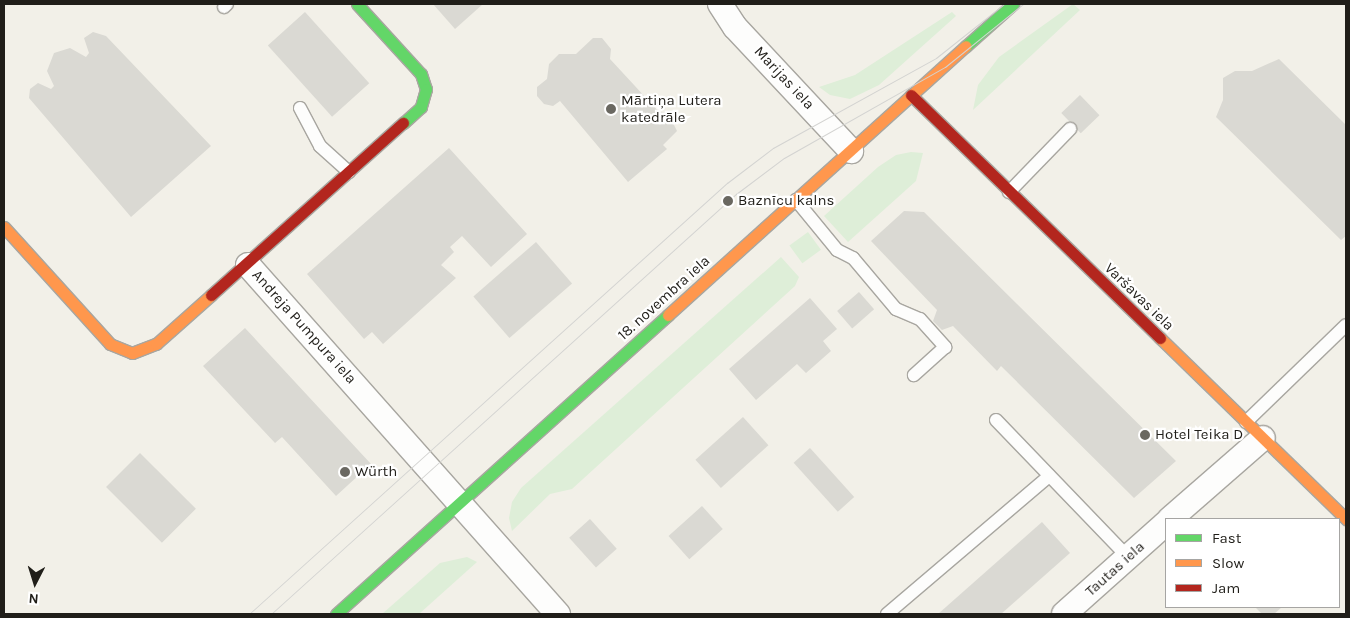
<!DOCTYPE html>
<html>
<head>
<meta charset="utf-8">
<style>
  body { margin:0 }
  #map { position:relative; width:1350px; height:618px; overflow:hidden; background:#f2f0e8; font-family:Karla,sans-serif }
  div>[style] { position:absolute }
  [style*='--x'] { left:calc(var(--x)*1px); top:calc(var(--y)*1px); width:calc(var(--w)*1px); rotate:calc(var(--a)*1deg) }
  .green>* { inset:0; background:#deeed8; transform-origin:0 0 }
  .building>* { inset:0; background:#dad9d3; transform-origin:0 0 }
  .roads { filter:drop-shadow(1px 0 #a8a6a0) drop-shadow(-1px 0 #a8a6a0) drop-shadow(0 1px #a8a6a0) drop-shadow(0 -1px #a8a6a0) }
  .lane>* { height:12px; margin:-6px; padding:0 6px; transform-origin:6px; border-radius:6px; background:#fdfdfc }
  .street>* { height:24px; margin:-12px; padding:0 12px; transform-origin:12px; border-radius:12px; background:#fdfdfc }
  .fast>* { height:11px; margin:-5.5px; padding:0 5.5px; transform-origin:5.5px; border-radius:5.5px; background:#63d668 }
  .slow>* { height:11px; margin:-5.5px; padding:0 5.5px; transform-origin:5.5px; border-radius:5.5px; background:#ff974d }
  .jam>* { height:11px; margin:-5.5px; padding:0 5.5px; transform-origin:5.5px; border-radius:5.5px; background:#b3261e }
  .tram>* { height:1px; margin:-0.5px; padding:0 0.5px; transform-origin:0.5px; border-radius:0.5px; background:#d3d3d1 }
  .dots>* { width:14px; height:14px; translate:-50% -50%; box-sizing:border-box; border:2px solid #fff; border-radius:50% }
  span { translate:-50% -50%; white-space:nowrap; text-align:center; line-height:1.15; -webkit-text-stroke:4.5px #fff; paint-order:stroke }
  .street-label { font-size:15px; color:#201e19 }
  .poi-label { font-size:15px; color:#201e19 }
  .left { translate:0 -50%; text-align:left }
  .frame { position:absolute; inset:0; border:5px solid #201e19; pointer-events:none }
  .legend { position:absolute; left:1165px; top:518px; width:175px; height:90px; box-sizing:border-box; background:#fff; border:1px solid #a6a5a3; margin:0; padding:6px 9px; list-style:none; font-size:15px; color:#201e19 }
  .legend li { display:flex; align-items:center; gap:10px; height:25px }
  .legend b { width:25px; border:1px solid #a6a5a3 }
  .north { position:absolute; left:10px; top:558px; width:50px; height:50px; -webkit-text-stroke:4px #fff; paint-order:stroke; rotate:185deg; font-size:14px; font-weight:700; line-height:20px; text-align:center; color:#201e19 }
  .north::after { content:''; display:block; margin:auto; width:18px; height:22px; background:#201e19; clip-path:polygon(50% 0,100% 100%,50% 72%,0 100%) }
</style>
</head>
<body>
<div id="map">
  <div class="green">
    <i style="clip-path:polygon(1073px 4px,1080px 10px,973px 110px,978px 85px,999px 57px)"></i>
    <i style="clip-path:polygon(952px 12px,956px 16px,879px 85px,850px 99px,830px 95px,819px 87px,855px 75px)"></i>
    <i style="clip-path:polygon(911px 152px,923px 153px,916px 181px,848px 242px,824px 216px,878px 167px,896px 155px)"></i>
    <i style="left:808px;top:232px;width:22px;height:23px;rotate:54deg"></i>
    <i style="clip-path:polygon(781px 257px,799px 277px,795px 286px,572px 489px,550px 494px,512px 531px,509px 518px,512px 502px,521px 488px)"></i>
    <i style="clip-path:polygon(467px 557px,477px 562px,419px 614px,382px 614px,440px 563px)"></i>
  </div>
  <div class="building">
    <i style="clip-path:polygon(433px 4px,483px 4px,455px 29px)"></i>
    <i style="left:305px;top:12px;width:96px;height:50px;rotate:48deg"></i>
    <i style="clip-path:polygon(93px 32px,106px 36px,211px 146px,131px 217px,29px 98px,30px 89px,38px 83px,51px 89px,54px 86px,47px 71px,54px 53px,70px 48px,86px 57px,89px 53px,84px 38px)"></i>
    <i style="clip-path:polygon(593px 38px,602px 38px,611px 49px,610px 59px,659px 112px,668px 113px,677px 131px,663px 145px,667px 149px,628px 182px,560px 101px,553px 106px,544px 104px,537px 96px,537px 87px,547px 79px,549px 64px,559px 54px,576px 54px)"></i>
    <i style="clip-path:polygon(1279px 59px,1346px 125px,1346px 236px,1341px 240px,1216px 117px,1223px 100px,1223px 78px,1235px 71px,1252px 71px)"></i>
    <i style="left:1080px;top:95px;width:28px;height:26px;rotate:46deg"></i>
    <i style="clip-path:polygon(449px 148px,527px 234px,491px 267px,462px 236px,450px 247px,454px 252px,441px 265px,456px 278px,383px 344px,372px 332px,364px 339px,307px 274px)"></i>
    <i style="clip-path:polygon(904px 211px,924px 212px,1176px 461px,1134px 498px,1001px 366px,997px 371px,953px 326px,942px 330px,933px 321px,937px 310px,871px 241px)"></i>
    <i style="left:536px;top:242px;width:55px;height:83px;rotate:49deg"></i>
    <i style="left:859px;top:292px;width:23px;height:29px;rotate:49deg"></i>
    <i style="clip-path:polygon(810px 298px,837px 329px,823px 341px,831px 351px,806px 373px,797px 364px,756px 400px,729px 369px)"></i>
    <i style="clip-path:polygon(245px 328px,371px 464px,336px 496px,282px 437px,275px 443px,203px 366px)"></i>
    <i style="left:743px;top:417px;width:38px;height:64px;rotate:48deg"></i>
    <i style="left:810px;top:448px;width:66px;height:22px;rotate:48deg"></i>
    <i style="left:140px;top:453px;width:79px;height:48px;rotate:45deg"></i>
    <i style="left:702px;top:506px;width:31px;height:45px;rotate:48deg"></i>
    <i style="left:590px;top:519px;width:40px;height:28px;rotate:48deg"></i>
    <i style="clip-path:polygon(1042px 522px,1070px 553px,1001px 614px,938px 614px)"></i>
    <i style="clip-path:polygon(1255px 607px,1282px 607px,1274px 614px,1262px 614px)"></i>
  </div>
  <div class="roads">
    <div class="lane">
      <i style="--x:224;--y:7;--w:4;--a:-45"></i>
      <i style="--x:300;--y:108;--w:43;--a:62.2"></i>
      <i style="--x:320;--y:146;--w:39;--a:42"></i>
      <i style="--x:1009;--y:192;--w:88;--a:-45.9"></i>
      <i style="--x:796;--y:200;--w:65;--a:50.6"></i>
      <i style="--x:837;--y:250;--w:18;--a:27"></i>
      <i style="--x:853;--y:258;--w:67;--a:49.9"></i>
      <i style="--x:896;--y:309;--w:26;--a:23"></i>
      <i style="--x:920;--y:319;--w:38;--a:48"></i>
      <i style="--x:945;--y:347;--w:42;--a:137.9"></i>
      <i style="--x:996;--y:420;--w:190;--a:46.1"></i>
      <i style="--x:1246;--y:422;--w:139;--a:-44.1"></i>
      <i style="--x:887;--y:614;--w:213;--a:-40.4"></i>
    </div>
    <div class="street">
      <i style="--x:720;--y:4;--w:27;--a:57"></i>
      <i style="--x:735;--y:27;--w:170;--a:46.9"></i>
      <i style="--x:248;--y:265;--w:467;--a:48.4"></i>
      <i style="--x:1170;--y:519;--w:123;--a:-41.1"></i>
      <i style="--x:1064;--y:614;--w:137;--a:-41.7"></i>
    </div>
    <div class="fast">
      <i style="--x:357;--y:4;--w:95;--a:47.6"></i>
      <i style="--x:421;--y:74;--w:16;--a:72"></i>
      <i style="--x:426;--y:89;--w:19;--a:106"></i>
      <i style="--x:421;--y:107;--w:24;--a:138"></i>
      <i style="--x:966;--y:46;--w:63;--a:-41.8"></i>
      <i style="--x:336;--y:614;--w:447;--a:-42"></i>
    </div>
    <div class="slow">
      <i style="--x:4;--y:227;--w:158;--a:47.8"></i>
      <i style="--x:110;--y:344;--w:24;--a:22"></i>
      <i style="--x:132;--y:353;--w:26;--a:-21"></i>
      <i style="--x:156;--y:344;--w:74;--a:-41.7"></i>
      <i style="--x:668;--y:315;--w:401;--a:-42.1"></i>
      <i style="--x:1160;--y:338;--w:260;--a:44.2"></i>
    </div>
    <div class="jam">
      <i style="--x:911;--y:95;--w:348;--a:44.3"></i>
      <i style="--x:211;--y:295;--w:258;--a:-41.9"></i>
    </div>
  </div>
  <div class="tram">
    <i style="--x:249;--y:614;--w:644;--a:-42.04"></i>
    <i style="--x:727;--y:183;--w:58;--a:-37.3"></i>
    <i style="--x:773;--y:148;--w:186;--a:-28.9"></i>
    <i style="--x:936;--y:58;--w:87;--a:-38.5"></i>
    <i style="--x:271;--y:614;--w:627;--a:-42.09"></i>
    <i style="--x:736;--y:194;--w:60;--a:-36.9"></i>
    <i style="--x:784;--y:158;--w:185;--a:-29.5"></i>
    <i style="--x:945;--y:67;--w:100;--a:-38.9"></i>
  </div>
  <div class="dots">
    <i style="left:611px;top:109px;background:#6a6861"></i>
    <i style="left:728px;top:201px;background:#6a6861"></i>
    <i style="left:1145px;top:435px;background:#6a6861"></i>
    <i style="left:345px;top:472px;background:#6a6861"></i>
  </div>
  <div class="street-label">
    <span style="left:784px;top:78px;rotate:47deg">Marijas iela</span>
    <span style="left:1139px;top:297px;rotate:44deg">Varšavas iela</span>
    <span style="left:664px;top:298px;rotate:-42deg">18. novembra iela</span>
    <span style="left:304px;top:327px;rotate:48deg">Andreja Pumpura iela</span>
    <span style="left:1115px;top:569px;rotate:-42deg">Tautas iela</span>
  </div>
  <div class="poi-label">
    <span class="left" style="left:621px;top:109px">Mārtiņa Lutera<br>katedrāle</span>
    <span class="left" style="left:738px;top:201px">Baznīcu kalns</span>
    <span class="left" style="left:1155px;top:435px">Hotel Teika D</span>
    <span class="left" style="left:355px;top:472px">Würth</span>
  </div>
  <div class="frame"></div>
  <ul class="legend">
  <li><b style="height:6px;background:#63d668"></b>Fast</li>
  <li><b style="height:6px;background:#ff974d"></b>Slow</li>
  <li><b style="height:6px;background:#b3261e"></b>Jam</li>
  </ul>
  <div class="north">N</div>
</div>
</body>
</html>
